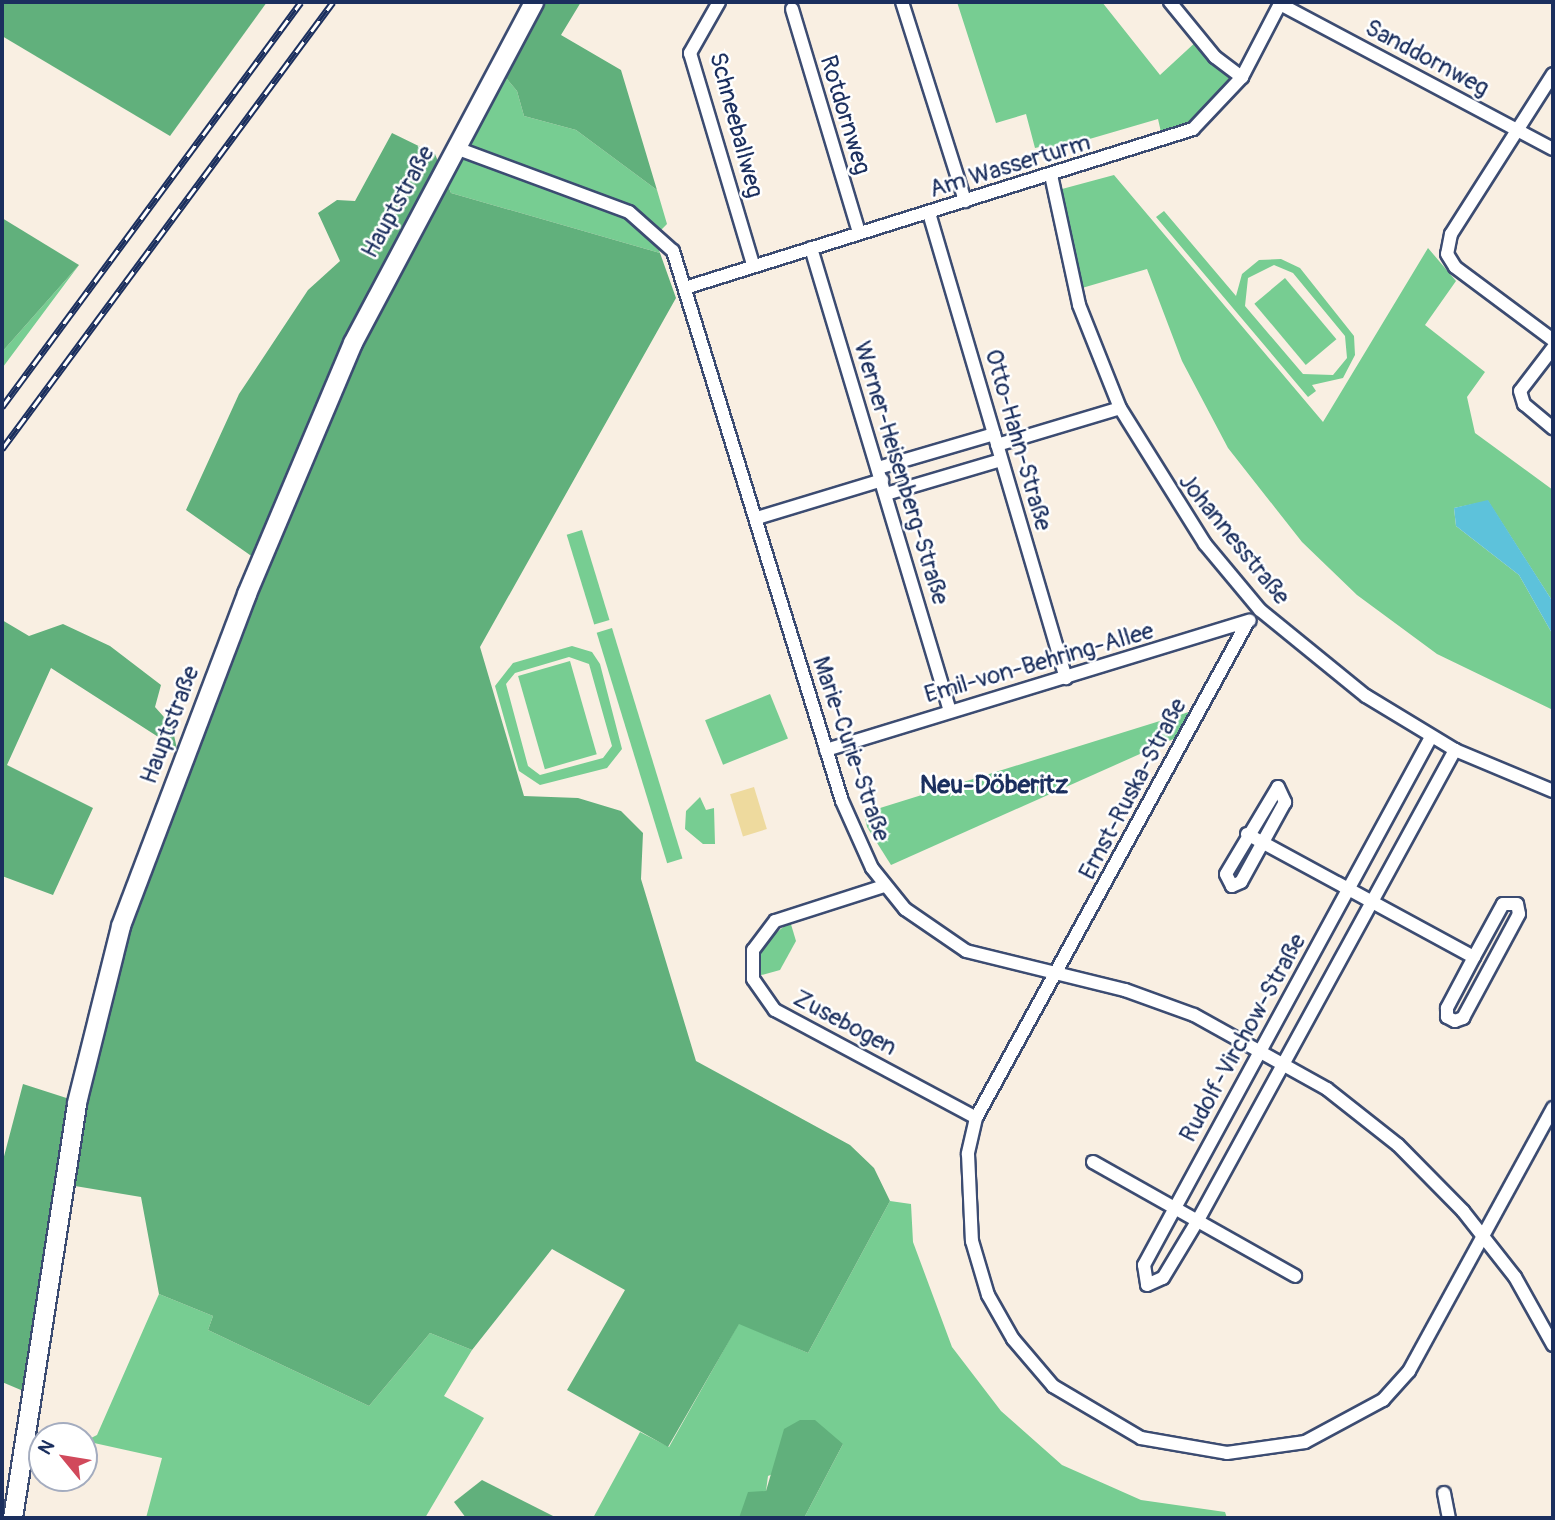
<!DOCTYPE html>
<html>
<head>
<meta charset="utf-8">
<style>
  body { margin:0 }
  #map { position:relative; width:1555px; height:1520px; overflow:hidden; background:#f9efe2; font-family:Pangolin,sans-serif }
  div>[style] { position:absolute }
  [style*='--x'] { left:calc(var(--x)*1px); top:calc(var(--y)*1px); width:calc(var(--w)*1px); rotate:calc(var(--a)*1deg) }
  .green>* { inset:0; background:#77cd92; transform-origin:0 0 }
  .forest>* { inset:0; background:#61b07c }
  .sand>* { inset:0; background:#eeda9e; transform-origin:0 0 }
  .water>* { inset:0; background:#5dc2db }
  .roads { filter:drop-shadow(2px 0 #3c4c72) drop-shadow(-2px 0 #3c4c72) drop-shadow(0 2px #3c4c72) drop-shadow(0 -2px #3c4c72) }
  .street>* { height:12px; margin:-6px; padding:0 6px; transform-origin:6px; border-radius:6px; background:#fff }
  .secondary>* { height:18px; margin:-9px; padding:0 9px; transform-origin:9px; border-radius:9px; background:#fff }
  .rail>* { height:7px; margin-top:-3.5px; transform-origin:0; background:repeating-linear-gradient(90deg,#fff 0 13px,#1b2f5e 0 26px); box-sizing:border-box; border-block:2px solid #1b2f5e }
  span { translate:-50% -50%; white-space:nowrap; text-align:center; line-height:1.15; -webkit-text-stroke:5px #fff; paint-order:stroke }
  .street-label { font-size:24px; color:#1b2f5e }
  .neighbourhood-label { font-size:26px; color:#1b2f5e; font-weight:700 }
  .frame { position:absolute; inset:0; border:4px solid #1b2f5e; pointer-events:none }
  .north { position:absolute; left:28px; top:1422px; width:70px; height:70px; box-sizing:border-box; background:#fff; border:2px solid #a4acbf; border-radius:50%; rotate:300deg; font-size:19px; font-weight:700; line-height:28px; text-align:center; color:#1b2f5e }
  .north::after { content:''; display:block; margin:auto; width:24px; height:32px; background:#d1495b; clip-path:polygon(50% 0,100% 100%,50% 72%,0 100%) }
</style>
</head>
<body>
<div id="map">
  <div class="green">
    <i style="clip-path:polygon(957px 2px,1102px 2px,1160px 75px,1199px 39px,1242px 77px,1209px 115px,1163px 141px,1158px 119px,1045px 152px,1044px 146px,1035px 148px,1026px 114px,996px 123px)"></i>
    <i style="clip-path:polygon(502px 73px,517px 91px,524px 116px,576px 130px,657px 190px,667px 224px,654px 237px,660px 253px,451px 193px,445px 178px,464px 158px)"></i>
    <i style="clip-path:polygon(1114px 175px,1323px 422px,1428px 248px,1456px 281px,1425px 325px,1485px 372px,1467px 397px,1475px 433px,1553px 490px,1553px 602px,1488px 501px,1454px 508px,1456px 526px,1519px 575px,1553px 635px,1553px 710px,1437px 654px,1357px 595px,1302px 542px,1228px 448px,1182px 361px,1147px 269px,1082px 288px,1062px 189px)"></i>
    <i style="clip-path:polygon(evenodd,1164px 211px,1236px 296px,1242px 274px,1259px 260px,1281px 259px,1300px 268px,1354px 336px,1355px 355px,1343px 378px,1312px 385px,1316px 391px,1308px 397px,1156px 217px,1164px 211px,1274px 265px,1293px 273px,1345px 336px,1347px 358px,1333px 375px,1303px 374px,1245px 306px,1248px 278px,1274px 265px)"></i>
    <i style="clip-path:polygon(79px 265px,3px 367px,2px 369px,2px 352px)"></i>
    <i style="left:1285px;top:278px;width:80px;height:40px;rotate:50deg"></i>
    <i style="left:582px;top:530px;width:94px;height:16px;rotate:73deg"></i>
    <i style="left:612px;top:628px;width:241px;height:16px;rotate:73deg"></i>
    <i style="clip-path:polygon(evenodd,572px 646px,592px 652px,600px 664px,622px 749px,607px 768px,540px 785px,519px 771px,495px 686px,513px 663px,572px 646px,569px 657px,589px 664px,612px 746px,603px 758px,540px 775px,528px 766px,506px 684px,515px 673px,569px 657px)"></i>
    <i style="left:570px;top:661px;width:97px;height:54px;rotate:74deg"></i>
    <i style="left:770px;top:694px;width:48px;height:70px;rotate:68deg"></i>
    <i style="clip-path:polygon(1192px 711px,1178px 737px,891px 865px,867px 827px,864px 813px)"></i>
    <i style="clip-path:polygon(700px 797px,706px 810px,714px 808px,715px 844px,703px 844px,685px 829px,686px 811px)"></i>
    <i style="clip-path:polygon(790px 921px,796px 941px,780px 970px,758px 976px,761px 946px)"></i>
    <i style="clip-path:polygon(890px 1201px,911px 1204px,913px 1242px,952px 1347px,1001px 1411px,1062px 1465px,1141px 1500px,1225px 1512px,1227px 1518px,804px 1518px,843px 1444px,768px 1476px,766px 1491px,739px 1518px,593px 1518px,640px 1432px,669px 1447px,739px 1323px,808px 1353px)"></i>
    <i style="clip-path:polygon(159px 1294px,213px 1316px,208px 1330px,369px 1406px,430px 1333px,472px 1350px,444px 1396px,484px 1418px,425px 1518px,146px 1518px,162px 1458px,85px 1441px,97px 1435px)"></i>
  </div>
  <div class="forest">
    <i style="clip-path:polygon(2px 2px,267px 2px,170px 136px,2px 36px)"></i>
    <i style="clip-path:polygon(540px 2px,581px 2px,561px 35px,621px 70px,657px 190px,576px 130px,524px 116px,517px 91px,502px 73px)"></i>
    <i style="clip-path:polygon(392px 133px,435px 154px,451px 193px,660px 253px,676px 298px,480px 647px,524px 796px,578px 798px,621px 811px,643px 833px,641px 879px,696px 1061px,850px 1145px,874px 1168px,890px 1201px,808px 1353px,739px 1324px,668px 1447px,567px 1390px,625px 1290px,552px 1249px,472px 1350px,430px 1333px,369px 1406px,208px 1330px,213px 1316px,159px 1294px,141px 1197px,63px 1184px,28px 1393px,2px 1382px,2px 1164px,23px 1084px,82px 1103px,117px 960px,257px 560px,186px 510px,239px 394px,308px 290px,340px 261px,318px 213px,337px 200px,355px 201px)"></i>
    <i style="clip-path:polygon(2px 218px,79px 265px,2px 352px)"></i>
    <i style="clip-path:polygon(2px 620px,29px 636px,63px 624px,110px 646px,161px 685px,155px 707px,172px 726px,177px 749px,51px 668px,7px 765px,93px 808px,53px 895px,2px 876px)"></i>
    <i style="clip-path:polygon(800px 1420px,815px 1420px,843px 1444px,804px 1518px,739px 1518px,748px 1492px,766px 1491px,784px 1429px)"></i>
    <i style="clip-path:polygon(482px 1480px,557px 1518px,466px 1518px,454px 1502px)"></i>
  </div>
  <div class="sand">
    <i style="left:754px;top:787px;width:44px;height:25px;rotate:73deg"></i>
  </div>
  <div class="water">
    <i style="clip-path:polygon(1488px 500px,1553px 602px,1553px 635px,1519px 575px,1456px 526px,1454px 508px)"></i>
  </div>
  <div class="roads">
    <div class="street">
      <i style="--x:719;--y:2;--w:59;--a:119.6"></i>
      <i style="--x:690;--y:53;--w:220;--a:73.4"></i>
      <i style="--x:902;--y:2;--w:209;--a:72.4"></i>
      <i style="--x:1170;--y:2;--w:71;--a:50.7"></i>
      <i style="--x:1215;--y:57;--w:34;--a:37"></i>
      <i style="--x:1280;--y:4;--w:309;--a:28"></i>
      <i style="--x:792;--y:9;--w:233;--a:73.3"></i>
      <i style="--x:1553;--y:74;--w:190;--a:122.5"></i>
      <i style="--x:1451;--y:234;--w:20;--a:101"></i>
      <i style="--x:1447;--y:254;--w:15;--a:58"></i>
      <i style="--x:1455;--y:267;--w:122;--a:36.7"></i>
      <i style="--x:456;--y:148;--w:184;--a:20.3"></i>
      <i style="--x:629;--y:212;--w:59;--a:41.6"></i>
      <i style="--x:673;--y:251;--w:575;--a:72.92"></i>
      <i style="--x:842;--y:801;--w:73;--a:65.9"></i>
      <i style="--x:872;--y:868;--w:53;--a:51.2"></i>
      <i style="--x:905;--y:909;--w:74;--a:34.5"></i>
      <i style="--x:966;--y:951;--w:164;--a:13.8"></i>
      <i style="--x:1125;--y:990;--w:73;--a:19.9"></i>
      <i style="--x:1194;--y:1015;--w:152;--a:29.1"></i>
      <i style="--x:1327;--y:1089;--w:90;--a:38.3"></i>
      <i style="--x:1398;--y:1145;--w:93;--a:45.4"></i>
      <i style="--x:1463;--y:1211;--w:84;--a:51.8"></i>
      <i style="--x:1515;--y:1277;--w:78;--a:60.8"></i>
      <i style="--x:1051;--y:175;--w:133;--a:77.8"></i>
      <i style="--x:1079;--y:305;--w:111;--a:68.3"></i>
      <i style="--x:1120;--y:408;--w:160;--a:58"></i>
      <i style="--x:1205;--y:544;--w:86;--a:50.2"></i>
      <i style="--x:1260;--y:610;--w:136;--a:39.1"></i>
      <i style="--x:1366;--y:696;--w:104;--a:31.2"></i>
      <i style="--x:1455;--y:750;--w:106;--a:22.7"></i>
      <i style="--x:929;--y:213;--w:485;--a:73.6"></i>
      <i style="--x:811;--y:248;--w:483;--a:73.3"></i>
      <i style="--x:688;--y:287;--w:529;--a:-17.37"></i>
      <i style="--x:1193;--y:129;--w:71;--a:-46.7"></i>
      <i style="--x:1242;--y:77;--w:85;--a:-62.5"></i>
      <i style="--x:1553;--y:348;--w:54;--a:127.5"></i>
      <i style="--x:1520;--y:391;--w:14;--a:73"></i>
      <i style="--x:1524;--y:404;--w:38;--a:40"></i>
      <i style="--x:997;--y:445;--w:128;--a:-16.7"></i>
      <i style="--x:878;--y:468;--w:121;--a:-16.3"></i>
      <i style="--x:886;--y:494;--w:120;--a:-16.5"></i>
      <i style="--x:757;--y:518;--w:131;--a:-16.9"></i>
      <i style="--x:1247;--y:623;--w:564;--a:118.7"></i>
      <i style="--x:976;--y:1118;--w:37;--a:103"></i>
      <i style="--x:968;--y:1154;--w:87;--a:87.4"></i>
      <i style="--x:972;--y:1241;--w:56;--a:73.5"></i>
      <i style="--x:988;--y:1295;--w:51;--a:60.4"></i>
      <i style="--x:1013;--y:1339;--w:62;--a:49.6"></i>
      <i style="--x:1053;--y:1386;--w:102;--a:30.6"></i>
      <i style="--x:1141;--y:1438;--w:87;--a:9.9"></i>
      <i style="--x:1227;--y:1453;--w:79;--a:-8"></i>
      <i style="--x:1305;--y:1442;--w:89;--a:-28.3"></i>
      <i style="--x:1383;--y:1400;--w:39;--a:-48"></i>
      <i style="--x:1409;--y:1371;--w:300;--a:-61.3"></i>
      <i style="--x:1431;--y:737;--w:601;--a:118.53"></i>
      <i style="--x:1144;--y:1265;--w:20;--a:81"></i>
      <i style="--x:1147;--y:1285;--w:17;--a:-24"></i>
      <i style="--x:1163;--y:1278;--w:68;--a:-58.9"></i>
      <i style="--x:1198;--y:1220;--w:536;--a:-61.33"></i>
      <i style="--x:826;--y:750;--w:443;--a:-17"></i>
      <i style="--x:1278;--y:787;--w:17;--a:65"></i>
      <i style="--x:1285;--y:802;--w:91;--a:118.8"></i>
      <i style="--x:1241;--y:882;--w:10;--a:156"></i>
      <i style="--x:1232;--y:886;--w:13;--a:-117"></i>
      <i style="--x:1226;--y:874;--w:101;--a:-59.1"></i>
      <i style="--x:1247;--y:834;--w:258;--a:28.5"></i>
      <i style="--x:1474;--y:957;--w:58;--a:117.9"></i>
      <i style="--x:1447;--y:1008;--w:9;--a:90"></i>
      <i style="--x:1447;--y:1017;--w:9;--a:27"></i>
      <i style="--x:1455;--y:1021;--w:9;--a:-21"></i>
      <i style="--x:1463;--y:1018;--w:118;--a:-61.7"></i>
      <i style="--x:1519;--y:914;--w:10;--a:-101"></i>
      <i style="--x:1517;--y:904;--w:14;--a:180"></i>
      <i style="--x:1503;--y:904;--w:60;--a:118.7"></i>
      <i style="--x:884;--y:886;--w:114;--a:162.2"></i>
      <i style="--x:775;--y:921;--w:36;--a:127"></i>
      <i style="--x:753;--y:950;--w:29;--a:90"></i>
      <i style="--x:753;--y:979;--w:38;--a:55"></i>
      <i style="--x:775;--y:1010;--w:228;--a:28.2"></i>
      <i style="--x:1093;--y:1162;--w:232;--a:29.4"></i>
      <i style="--x:1444;--y:1493;--w:25;--a:79"></i>
    </div>
    <div class="secondary">
      <i style="--x:13;--y:1518;--w:420;--a:-81.2"></i>
      <i style="--x:77;--y:1103;--w:182;--a:-76"></i>
      <i style="--x:121;--y:926;--w:355;--a:-69.2"></i>
      <i style="--x:247;--y:594;--w:272;--a:-67.1"></i>
      <i style="--x:353;--y:343;--w:386;--a:-62"></i>
    </div>
  </div>
  <div class="rail">
    <i style="--x:2;--y:407;--w:503;--a:-53.56"></i>
    <i style="--x:2;--y:449;--w:556;--a:-53.48"></i>
  </div>
  <div class="street-label">
    <span style="left:1427px;top:58px;rotate:28deg">Sanddornweg</span>
    <span style="left:845px;top:115px;rotate:73deg">Rotdornweg</span>
    <span style="left:736px;top:125px;rotate:75deg">Schneeballweg</span>
    <span style="left:1010px;top:166px;rotate:-17deg">Am Wasserturm</span>
    <span style="left:398px;top:202px;rotate:-61deg">Hauptstraße</span>
    <span style="left:1018px;top:440px;rotate:74deg">Otto-Hahn-Straße</span>
    <span style="left:901px;top:473px;rotate:73deg">Werner-Heisenberg-Straße</span>
    <span style="left:1234px;top:539px;rotate:51deg">Johannesstraße</span>
    <span style="left:1039px;top:663px;rotate:-16deg">Emil-von-Behring-Allee</span>
    <span style="left:170px;top:725px;rotate:-69deg">Hauptstraße</span>
    <span style="left:851px;top:749px;rotate:71deg">Marie-Curie-Straße</span>
    <span style="left:1133px;top:789px;rotate:-62deg">Ernst-Ruska-Straße</span>
    <span style="left:845px;top:1023px;rotate:28deg">Zusebogen</span>
    <span style="left:1243px;top:1038px;rotate:-61deg">Rudolf-Virchow-Straße</span>
  </div>
  <div class="neighbourhood-label">
    <span style="left:994px;top:786px">Neu-Döberitz</span>
  </div>
  <div class="frame"></div>
  <div class="north">N</div>
</div>
</body>
</html>
